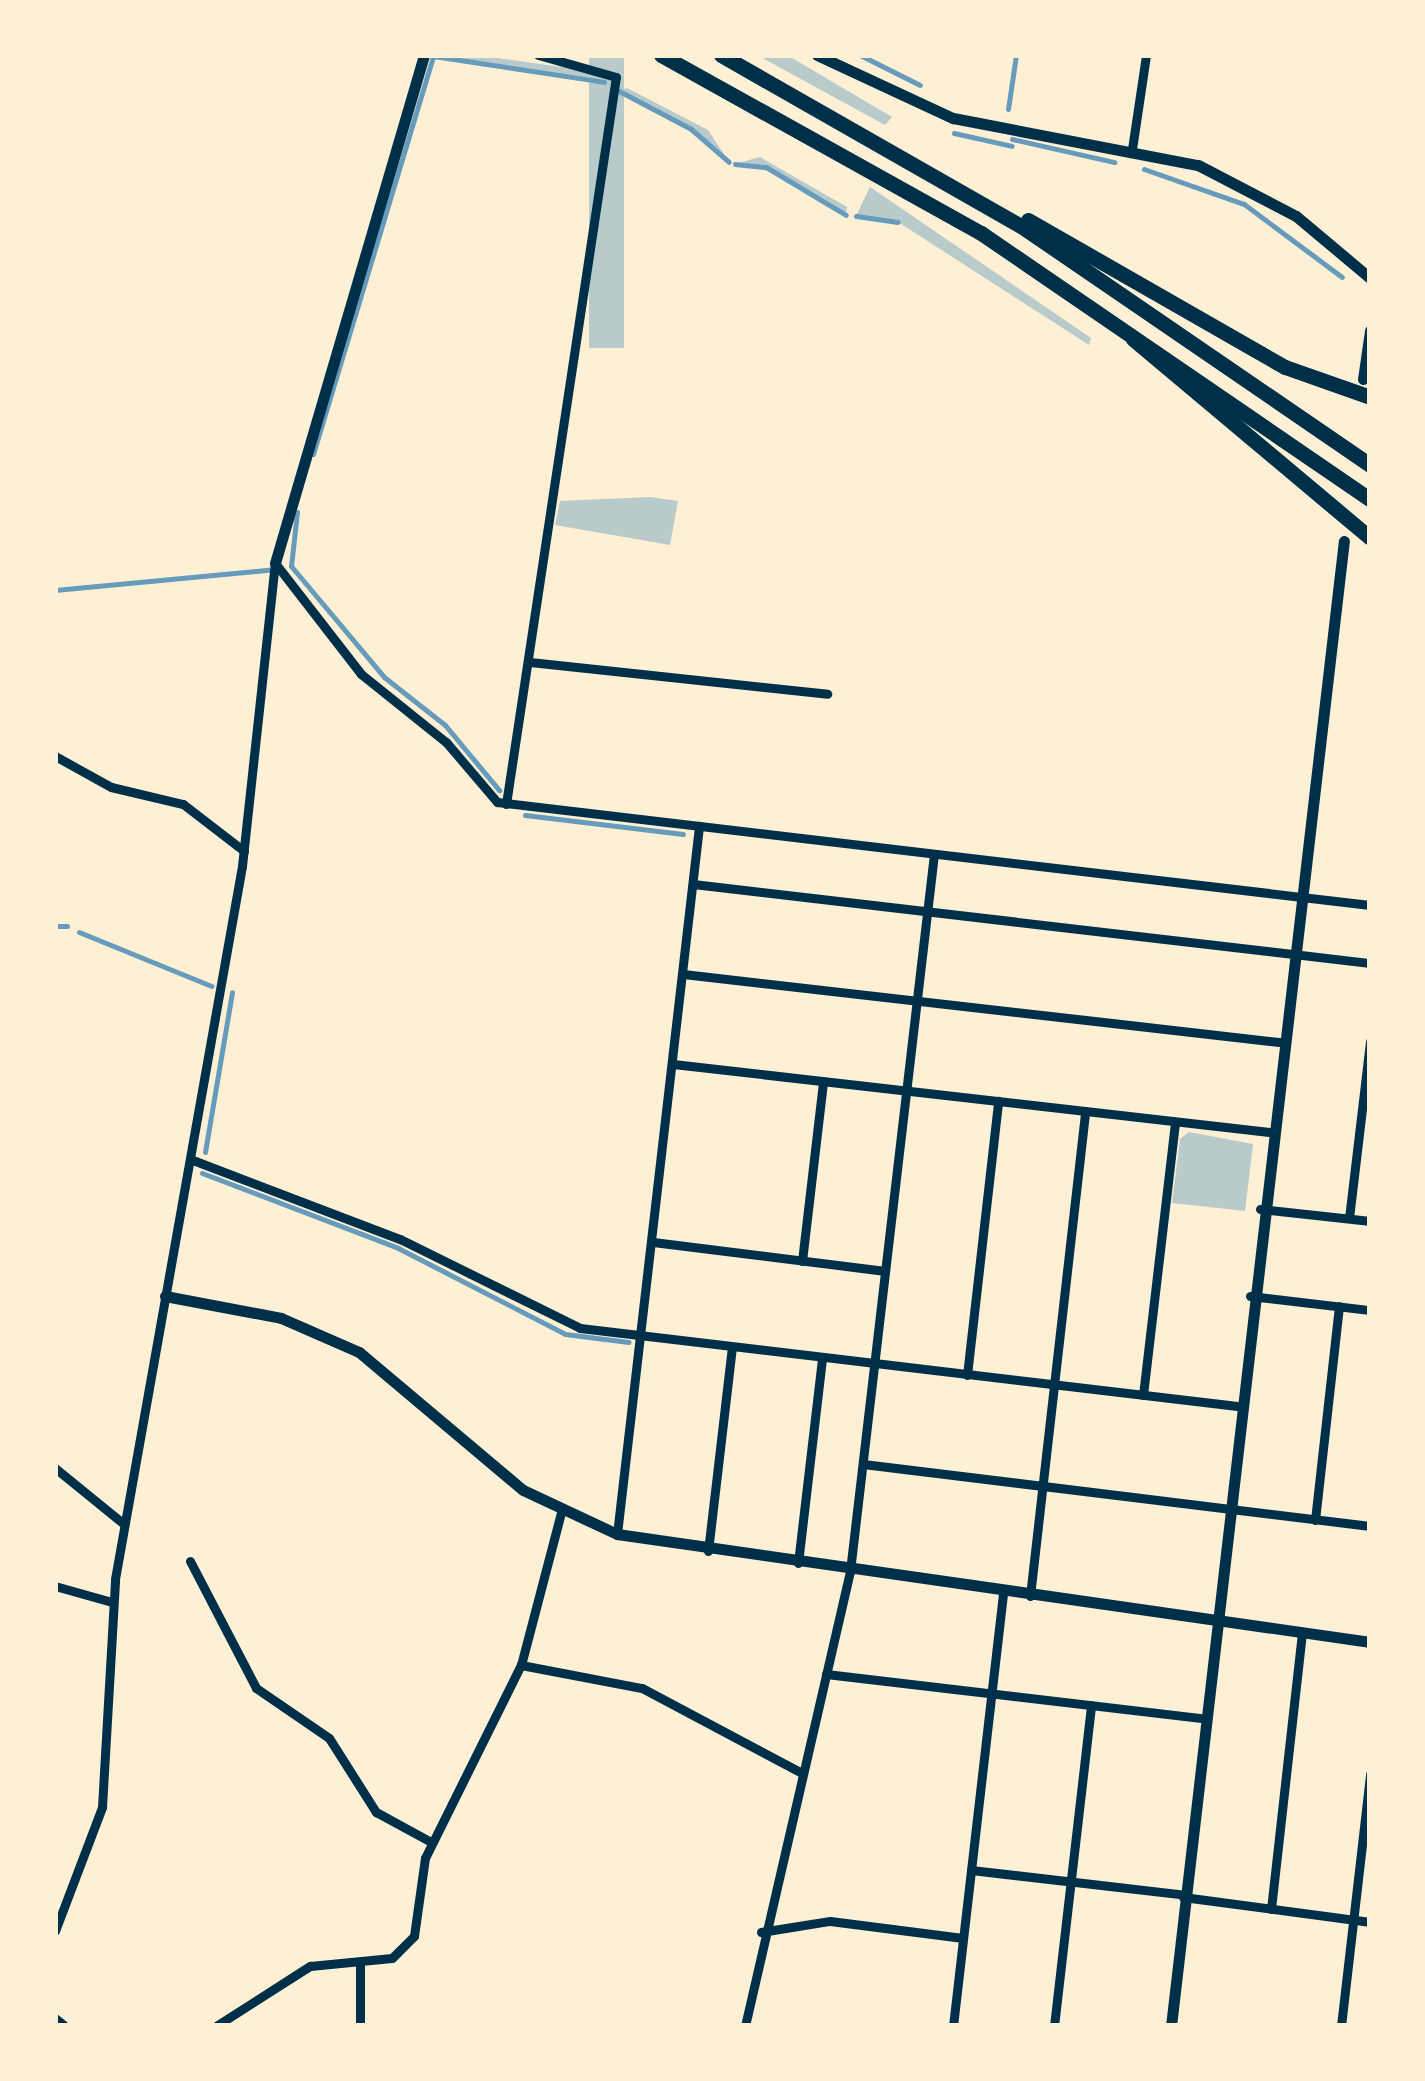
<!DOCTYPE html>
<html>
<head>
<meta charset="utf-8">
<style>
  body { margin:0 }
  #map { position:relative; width:1425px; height:2081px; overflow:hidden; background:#fdf0d5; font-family:Quicksand,sans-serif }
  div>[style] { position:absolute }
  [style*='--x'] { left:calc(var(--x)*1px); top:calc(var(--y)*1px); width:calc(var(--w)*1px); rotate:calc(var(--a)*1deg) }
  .green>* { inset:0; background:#b9caca; transform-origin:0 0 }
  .stream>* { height:5px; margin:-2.5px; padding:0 2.5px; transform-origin:2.5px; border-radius:2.5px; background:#669bbc }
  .minor>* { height:9px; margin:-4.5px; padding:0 4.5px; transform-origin:4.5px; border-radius:4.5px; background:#003049 }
  .tertiary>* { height:11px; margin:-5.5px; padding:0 5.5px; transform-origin:5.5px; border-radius:5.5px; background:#003049 }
  .motorway>* { height:15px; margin:-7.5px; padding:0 7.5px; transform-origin:7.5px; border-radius:7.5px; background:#003049 }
  span { translate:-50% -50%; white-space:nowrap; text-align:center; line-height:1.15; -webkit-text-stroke:9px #fdf0d5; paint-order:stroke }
  .frame { position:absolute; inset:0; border:58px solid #fdf0d5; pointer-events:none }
</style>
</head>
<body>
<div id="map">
  <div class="green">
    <i style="clip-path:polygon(477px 55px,597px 72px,604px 82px,437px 57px)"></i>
    <i style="left:589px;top:55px;width:35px;height:293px"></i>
    <i style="clip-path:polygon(757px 55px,787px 55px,892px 117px,885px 125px)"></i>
    <i style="clip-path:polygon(627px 88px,708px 130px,729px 162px,691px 129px,619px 91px)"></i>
    <i style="clip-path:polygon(760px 157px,847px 207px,846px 215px,767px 167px,735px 164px)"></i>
    <i style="clip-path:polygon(870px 187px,1091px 338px,1089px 345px,898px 222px,856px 216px)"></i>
    <i style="clip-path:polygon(650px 497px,678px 501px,670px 545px,555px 525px,560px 501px)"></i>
    <i style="clip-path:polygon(1189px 1132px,1253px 1144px,1245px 1211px,1172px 1203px,1180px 1139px)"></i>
  </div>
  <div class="stream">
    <i style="--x:860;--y:55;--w:67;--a:26.6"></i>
    <i style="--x:619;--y:91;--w:81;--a:27.8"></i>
    <i style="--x:691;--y:129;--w:50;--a:41"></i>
    <i style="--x:1008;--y:109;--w:55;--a:-81.6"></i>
    <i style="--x:954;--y:133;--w:59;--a:12.6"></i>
    <i style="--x:1012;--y:139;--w:105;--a:12.7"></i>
    <i style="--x:735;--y:164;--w:31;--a:6"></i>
    <i style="--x:766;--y:167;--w:93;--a:31"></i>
    <i style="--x:1144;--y:169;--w:106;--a:19.3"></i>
    <i style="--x:1244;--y:204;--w:122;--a:36.7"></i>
    <i style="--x:856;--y:216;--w:42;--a:8.1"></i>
    <i style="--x:313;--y:454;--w:416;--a:-73.2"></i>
    <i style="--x:433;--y:56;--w:173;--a:8.6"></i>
    <i style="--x:297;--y:512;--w:54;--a:96.3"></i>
    <i style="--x:291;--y:566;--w:145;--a:50"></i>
    <i style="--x:384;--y:677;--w:78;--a:38.2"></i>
    <i style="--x:445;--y:725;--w:85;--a:50.3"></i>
    <i style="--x:55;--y:590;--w:222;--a:-5.4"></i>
    <i style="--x:525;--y:815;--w:159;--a:6.9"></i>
    <i style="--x:55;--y:926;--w:12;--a:0"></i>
    <i style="--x:79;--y:932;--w:143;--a:22.2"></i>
    <i style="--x:205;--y:1152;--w:162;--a:-80.4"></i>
    <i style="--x:202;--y:1173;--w:210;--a:20.9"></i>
    <i style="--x:398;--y:1248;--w:188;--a:27.2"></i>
    <i style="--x:565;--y:1334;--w:64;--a:7.1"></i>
  </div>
  <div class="minor">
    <i style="--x:1132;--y:149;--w:95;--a:-81.5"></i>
    <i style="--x:275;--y:563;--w:140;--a:52.2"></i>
    <i style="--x:361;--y:674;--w:109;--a:38.7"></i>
    <i style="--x:446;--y:742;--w:79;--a:49.6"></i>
    <i style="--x:497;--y:802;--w:879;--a:6.73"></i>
    <i style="--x:530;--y:662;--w:299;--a:6.1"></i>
    <i style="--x:55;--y:756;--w:64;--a:29"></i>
    <i style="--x:111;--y:787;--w:74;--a:13.3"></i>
    <i style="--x:183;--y:804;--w:77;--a:37.6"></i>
    <i style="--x:506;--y:804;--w:735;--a:-81.4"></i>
    <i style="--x:616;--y:77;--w:81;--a:-164.2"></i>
    <i style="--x:693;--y:884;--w:682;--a:6.66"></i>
    <i style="--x:683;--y:974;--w:600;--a:6.51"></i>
    <i style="--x:673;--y:1064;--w:600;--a:6.51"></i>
    <i style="--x:190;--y:1159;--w:225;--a:20.9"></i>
    <i style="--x:400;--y:1239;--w:201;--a:26.3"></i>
    <i style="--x:580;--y:1328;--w:662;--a:6.77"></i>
    <i style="--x:1260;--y:1209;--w:111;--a:6.2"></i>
    <i style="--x:1349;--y:1218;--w:178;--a:-83.2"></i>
    <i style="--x:653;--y:1242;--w:234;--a:7.1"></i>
    <i style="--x:802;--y:1261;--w:181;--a:-83.3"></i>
    <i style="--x:1250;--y:1296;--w:121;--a:6.7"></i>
    <i style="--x:967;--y:1375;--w:276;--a:-83.5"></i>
    <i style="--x:1143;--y:1395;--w:275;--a:-83.3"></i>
    <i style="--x:863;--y:1464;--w:511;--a:6.97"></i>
    <i style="--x:55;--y:1468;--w:89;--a:39.1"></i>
    <i style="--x:1315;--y:1520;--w:215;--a:-83.6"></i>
    <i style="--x:617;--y:1534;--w:713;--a:-83.39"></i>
    <i style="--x:708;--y:1551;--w:205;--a:-83.3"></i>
    <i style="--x:190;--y:1561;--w:143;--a:62.5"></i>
    <i style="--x:256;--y:1688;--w:88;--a:34.4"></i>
    <i style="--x:329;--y:1738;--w:88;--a:57.6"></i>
    <i style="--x:376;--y:1812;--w:63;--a:28.6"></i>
    <i style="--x:798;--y:1563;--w:206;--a:-83.3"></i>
    <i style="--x:55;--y:1586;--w:59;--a:15.7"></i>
    <i style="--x:1030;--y:1596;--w:488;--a:-83.5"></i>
    <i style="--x:521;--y:1665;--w:123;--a:10.8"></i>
    <i style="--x:642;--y:1688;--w:179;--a:28"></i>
    <i style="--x:826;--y:1674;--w:378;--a:6.7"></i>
    <i style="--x:971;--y:1870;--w:210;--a:6.6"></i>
    <i style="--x:1183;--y:1897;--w:189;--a:7.6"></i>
    <i style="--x:1271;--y:1909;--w:278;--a:-83.6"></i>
    <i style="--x:55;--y:1931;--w:133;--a:-69.2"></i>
    <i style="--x:102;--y:1807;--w:228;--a:-86.7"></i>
    <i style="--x:115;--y:1579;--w:724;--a:-79.9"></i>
    <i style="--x:242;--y:866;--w:305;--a:-83.8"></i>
    <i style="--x:761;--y:1932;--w:70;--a:-9.1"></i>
    <i style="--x:830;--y:1921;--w:134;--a:7.3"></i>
    <i style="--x:360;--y:1962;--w:64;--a:90"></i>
    <i style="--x:55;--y:2018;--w:13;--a:39"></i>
    <i style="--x:216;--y:2026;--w:112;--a:-32.6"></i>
    <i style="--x:310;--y:1966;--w:82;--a:-5.6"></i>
    <i style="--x:392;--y:1958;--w:31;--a:-45"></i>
    <i style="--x:414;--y:1936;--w:79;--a:-82"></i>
    <i style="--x:425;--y:1858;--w:216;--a:-63.6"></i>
    <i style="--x:521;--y:1665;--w:158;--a:-75.3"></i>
    <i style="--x:745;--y:2026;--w:467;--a:-77"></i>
    <i style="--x:850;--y:1571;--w:722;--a:-83.32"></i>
    <i style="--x:953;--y:2026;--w:436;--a:-83.4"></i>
    <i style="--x:1054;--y:2026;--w:323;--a:-83.4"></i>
    <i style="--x:1341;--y:2026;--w:254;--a:-83.4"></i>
  </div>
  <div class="tertiary">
    <i style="--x:817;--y:55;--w:150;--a:24.9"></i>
    <i style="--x:953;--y:118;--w:249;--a:10.9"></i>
    <i style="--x:1198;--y:165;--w:110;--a:27.5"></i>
    <i style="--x:1296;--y:216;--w:97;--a:40"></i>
    <i style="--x:1363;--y:379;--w:49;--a:-81.7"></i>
    <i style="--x:275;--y:563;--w:529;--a:-73.65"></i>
    <i style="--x:165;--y:1296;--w:118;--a:10.7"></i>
    <i style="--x:281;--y:1318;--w:85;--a:23.6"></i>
    <i style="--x:359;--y:1352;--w:214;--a:40.1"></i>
    <i style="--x:523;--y:1490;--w:104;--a:25.1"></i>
    <i style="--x:617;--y:1534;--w:761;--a:8.16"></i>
    <i style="--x:1171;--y:2026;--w:1495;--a:-83.36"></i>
  </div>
  <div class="motorway">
    <i style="--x:661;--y:55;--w:366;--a:29.1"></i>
    <i style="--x:981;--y:233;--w:471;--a:34.4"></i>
    <i style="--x:721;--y:55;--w:345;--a:29.7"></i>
    <i style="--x:1021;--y:226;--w:423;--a:34.4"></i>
    <i style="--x:1028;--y:220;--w:296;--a:29.8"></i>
    <i style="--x:1285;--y:367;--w:90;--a:19.4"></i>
    <i style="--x:1133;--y:339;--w:309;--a:40"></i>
  </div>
  <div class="frame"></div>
</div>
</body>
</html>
